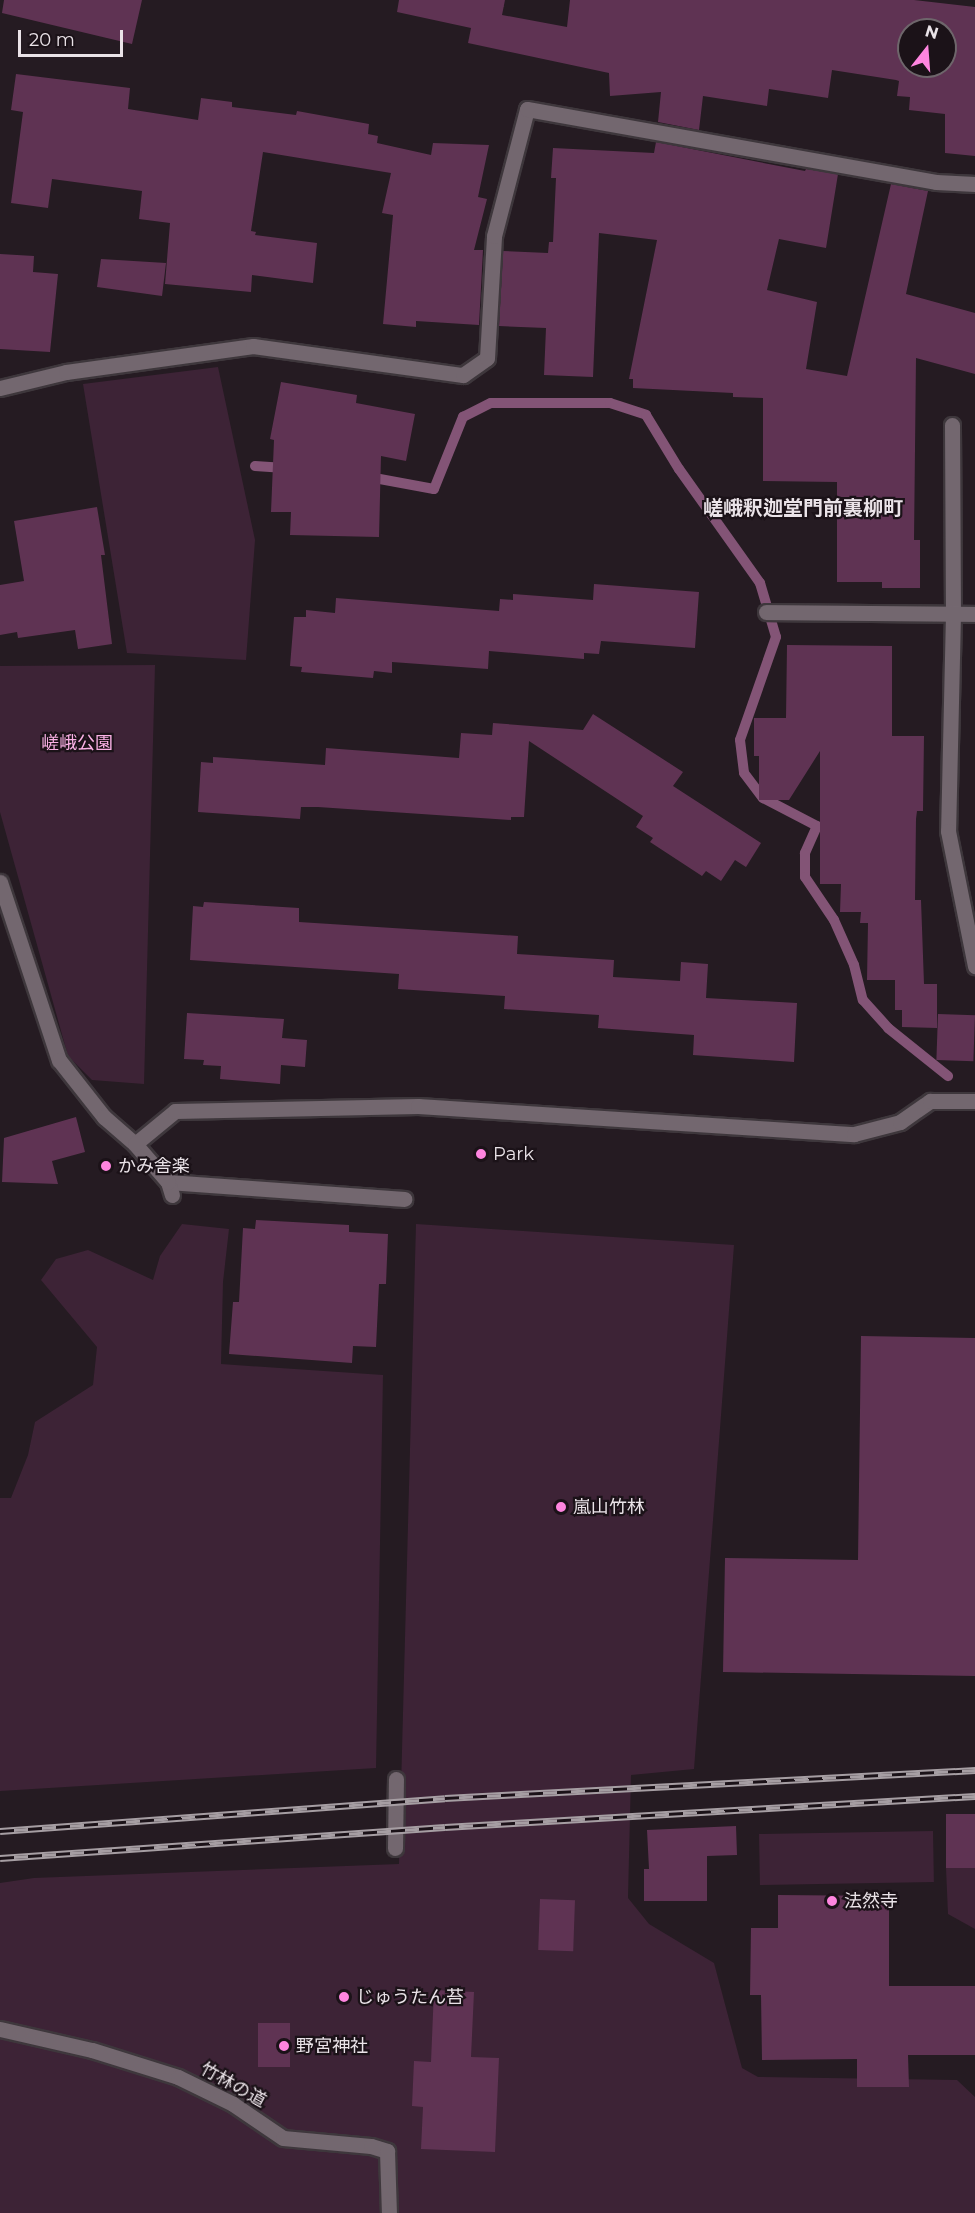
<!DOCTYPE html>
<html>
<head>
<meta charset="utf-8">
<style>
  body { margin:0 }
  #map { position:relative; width:975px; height:2213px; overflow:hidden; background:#251b22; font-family:Montserrat,"Noto Sans JP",sans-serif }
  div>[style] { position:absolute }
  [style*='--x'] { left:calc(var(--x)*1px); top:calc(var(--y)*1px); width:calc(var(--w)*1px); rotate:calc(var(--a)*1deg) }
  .green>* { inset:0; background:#3d2336; transform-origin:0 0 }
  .stream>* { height:10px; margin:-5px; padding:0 5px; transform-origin:5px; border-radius:5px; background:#835476 }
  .building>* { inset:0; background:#5f3353; transform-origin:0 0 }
  .roads { filter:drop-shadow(2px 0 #3e373c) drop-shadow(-2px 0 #3e373c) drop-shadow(0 2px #3e373c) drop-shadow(0 -2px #3e373c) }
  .street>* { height:15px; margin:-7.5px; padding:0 7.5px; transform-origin:7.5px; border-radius:7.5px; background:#73676f }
  .rail>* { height:7px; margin-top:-3.5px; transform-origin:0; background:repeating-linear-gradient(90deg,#1b1218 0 14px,#a69ea3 0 28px); box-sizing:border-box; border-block:2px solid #a69ea3 }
  .dots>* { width:16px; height:16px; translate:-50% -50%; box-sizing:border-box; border:3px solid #1b1218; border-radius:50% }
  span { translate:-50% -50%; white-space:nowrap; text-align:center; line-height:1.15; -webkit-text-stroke:4.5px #1b1218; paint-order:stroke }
  .park-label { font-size:18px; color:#fab1e5 }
  .poi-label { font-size:18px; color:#eae3e8 }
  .left { translate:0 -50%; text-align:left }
  .street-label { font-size:18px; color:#eae3e8 }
  .neighbourhood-label { font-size:20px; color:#eae3e8; font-weight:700 }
  .north { position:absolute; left:897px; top:18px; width:60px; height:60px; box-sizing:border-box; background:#1b1218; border:2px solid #6e666b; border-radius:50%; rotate:17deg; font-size:16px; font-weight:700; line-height:24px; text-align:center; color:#eae3e8 }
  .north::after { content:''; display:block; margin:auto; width:21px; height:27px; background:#fe85df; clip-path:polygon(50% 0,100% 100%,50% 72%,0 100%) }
  .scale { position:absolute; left:18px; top:30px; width:105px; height:27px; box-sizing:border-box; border:3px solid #eae3e8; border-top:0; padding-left:8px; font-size:18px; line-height:21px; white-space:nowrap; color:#eae3e8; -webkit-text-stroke:4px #1b1218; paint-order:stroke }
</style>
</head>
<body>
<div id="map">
  <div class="green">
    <i style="clip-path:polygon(218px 367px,255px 540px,246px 660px,127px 653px,83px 384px)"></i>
    <i style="clip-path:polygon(155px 665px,144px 1084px,92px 1080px,68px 1056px,0 812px,0 666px)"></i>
    <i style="clip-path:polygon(182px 1224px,229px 1229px,223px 1282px,221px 1364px,383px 1375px,376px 1768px,0 1791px,0 1498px,11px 1498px,28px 1455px,35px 1422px,93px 1385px,97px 1347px,41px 1280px,56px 1259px,88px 1250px,153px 1280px,160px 1256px)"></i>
    <i style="clip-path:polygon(416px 1224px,734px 1245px,694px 1769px,631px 1775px,628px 1898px,649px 1924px,714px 1963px,742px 2068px,758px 2077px,957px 2080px,975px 2097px,975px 2213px,0 2213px,0 1883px,34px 1878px,399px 1864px)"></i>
    <i style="left:933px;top:1831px;width:51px;height:174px;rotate:89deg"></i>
    <i style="clip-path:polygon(946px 1868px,975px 1868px,975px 1929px,948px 1914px)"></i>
  </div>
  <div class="stream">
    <i style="--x:255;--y:466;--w:30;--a:4"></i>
    <i style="--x:369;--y:477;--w:66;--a:10.5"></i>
    <i style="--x:434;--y:489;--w:78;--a:-68.1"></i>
    <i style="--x:463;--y:417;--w:31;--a:-27"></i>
    <i style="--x:491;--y:403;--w:119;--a:0"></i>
    <i style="--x:610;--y:403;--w:38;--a:18"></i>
    <i style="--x:646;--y:415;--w:63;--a:58.6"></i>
    <i style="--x:679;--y:469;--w:140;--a:54.6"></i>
    <i style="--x:760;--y:583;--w:56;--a:73.5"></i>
    <i style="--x:776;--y:637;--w:109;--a:109.3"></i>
    <i style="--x:740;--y:740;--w:33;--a:83"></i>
    <i style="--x:744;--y:773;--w:31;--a:53"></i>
    <i style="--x:763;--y:798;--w:61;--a:27.4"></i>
    <i style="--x:817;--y:826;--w:30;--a:114"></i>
    <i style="--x:805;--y:853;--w:24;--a:90"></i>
    <i style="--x:805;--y:877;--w:52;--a:56"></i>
    <i style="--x:834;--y:920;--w:49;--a:66"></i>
    <i style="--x:854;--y:965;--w:36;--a:76"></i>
    <i style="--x:863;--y:1000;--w:38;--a:48"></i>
    <i style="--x:888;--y:1028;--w:77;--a:38.7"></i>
  </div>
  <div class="building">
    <i style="clip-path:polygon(4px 0,142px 0,132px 44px,2px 13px)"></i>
    <i style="clip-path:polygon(evenodd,399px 0,505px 0,502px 15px,567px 27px,570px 0,914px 0,975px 7px,975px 156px,945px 153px,945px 114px,909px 110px,910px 97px,897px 96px,899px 81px,896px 80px,832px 70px,828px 98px,769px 89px,767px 106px,703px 96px,699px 130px,658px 122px,661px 92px,610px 96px,609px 73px,468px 43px,471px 28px,397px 12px,399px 0,909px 30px,945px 30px,945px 66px,909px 66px,909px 30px)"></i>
    <i style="clip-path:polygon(16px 74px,130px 88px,128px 109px,198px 120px,201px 98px,232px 102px,232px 107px,296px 115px,297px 111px,369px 124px,368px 134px,378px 136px,377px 143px,431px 155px,433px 143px,489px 145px,478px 197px,487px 199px,474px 250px,483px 250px,479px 325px,416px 321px,416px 327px,383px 324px,393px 215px,382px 213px,391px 173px,263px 152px,251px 231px,256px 232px,255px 235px,317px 243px,313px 283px,252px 275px,251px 292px,165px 284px,170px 223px,139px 219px,142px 191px,52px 179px,48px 208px,11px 203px,23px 112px,11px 110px)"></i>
    <i style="clip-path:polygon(656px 142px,805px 171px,806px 169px,838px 174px,826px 248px,779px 239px,767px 290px,817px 302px,806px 369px,847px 376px,891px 184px,928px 191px,906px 294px,975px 313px,975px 374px,916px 358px,914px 540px,920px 540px,920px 588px,882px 588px,882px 582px,837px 582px,837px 482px,763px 481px,763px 398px,733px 397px,733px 393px,633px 388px,633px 379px,629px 379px,657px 240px,599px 233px,593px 377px,544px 375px,546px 328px,499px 326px,503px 251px,548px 253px,549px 242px,553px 242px,556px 178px,551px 178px,553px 148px,654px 153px)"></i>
    <i style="clip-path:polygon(0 254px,34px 256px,33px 272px,58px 274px,50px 352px,0 349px)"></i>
    <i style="clip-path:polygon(101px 259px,166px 263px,162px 296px,97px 287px)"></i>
    <i style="clip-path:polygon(281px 382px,357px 395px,356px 403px,415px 414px,406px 461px,381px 456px,379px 537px,290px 535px,291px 512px,271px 512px,274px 440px,270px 439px)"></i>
    <i style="clip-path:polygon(97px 507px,105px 555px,101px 555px,112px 644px,78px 649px,75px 630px,18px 638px,17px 632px,0 635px,0 585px,24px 581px,14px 521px)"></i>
    <i style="clip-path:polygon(594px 584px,699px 592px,695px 648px,601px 641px,599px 654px,584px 653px,584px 659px,489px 651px,488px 669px,392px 662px,392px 673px,374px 671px,373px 678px,301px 672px,302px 667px,290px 666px,294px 617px,306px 617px,306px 610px,335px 613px,336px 598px,499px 611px,500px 599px,513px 600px,513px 594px,593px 600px)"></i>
    <i style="clip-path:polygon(787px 645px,892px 646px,892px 736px,924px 736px,923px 811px,917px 811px,916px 819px,915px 900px,921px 900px,924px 984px,937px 984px,937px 1028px,902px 1027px,902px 1010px,895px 1010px,895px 980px,867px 980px,868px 923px,860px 923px,861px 912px,840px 912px,841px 884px,820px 884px,820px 751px,789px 800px,759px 800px,759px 756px,754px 756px,754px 718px,786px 718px)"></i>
    <i style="clip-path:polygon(593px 714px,683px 772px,673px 786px,761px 843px,746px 867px,735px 860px,721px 881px,706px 871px,702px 876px,650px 842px,653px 838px,636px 827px,643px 816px,529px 741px,524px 817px,511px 817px,511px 820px,318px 807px,301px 807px,300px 819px,198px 812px,201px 762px,213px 763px,213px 757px,325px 765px,326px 748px,459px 758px,461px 733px,492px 735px,493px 723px,583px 730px)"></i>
    <i style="clip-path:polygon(204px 902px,299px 908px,299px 922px,518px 936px,517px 954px,614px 960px,613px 977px,680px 981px,681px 962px,708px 964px,706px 998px,797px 1003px,794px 1062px,693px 1055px,694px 1035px,598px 1028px,599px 1015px,504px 1009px,505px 996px,398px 989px,399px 974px,190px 960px,193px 906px,203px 907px)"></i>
    <i style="clip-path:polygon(187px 1013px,284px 1019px,282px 1038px,307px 1040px,305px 1067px,281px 1065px,280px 1084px,220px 1079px,221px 1066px,203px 1065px,204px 1060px,184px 1059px)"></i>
    <i style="left:938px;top:1014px;width:37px;height:46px;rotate:2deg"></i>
    <i style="clip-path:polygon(76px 1117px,85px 1152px,52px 1161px,58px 1184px,2px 1182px,4px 1138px)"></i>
    <i style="clip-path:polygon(256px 1220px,349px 1225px,349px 1232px,388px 1234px,386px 1284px,379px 1284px,376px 1347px,353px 1346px,352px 1363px,229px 1354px,233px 1302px,239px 1302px,243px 1228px,255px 1229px)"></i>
    <i style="clip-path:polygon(861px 1336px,975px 1338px,975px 1676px,723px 1672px,725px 1558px,858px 1560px)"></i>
    <i style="left:946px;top:1814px;width:29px;height:54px"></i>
    <i style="clip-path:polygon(736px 1826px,737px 1855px,707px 1856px,707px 1901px,644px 1901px,644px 1869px,649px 1869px,647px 1830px)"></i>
    <i style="clip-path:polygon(778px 1895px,889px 1896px,889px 1986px,975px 1986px,975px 2055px,908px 2055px,909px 2087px,857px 2087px,857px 2059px,762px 2060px,761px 1995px,750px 1995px,751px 1928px,778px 1928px)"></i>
    <i style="left:540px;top:1899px;width:35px;height:51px;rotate:2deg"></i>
    <i style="clip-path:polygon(434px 1990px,474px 1992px,471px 2057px,499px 2058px,495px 2152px,421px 2149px,423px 2107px,412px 2106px,414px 2061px,431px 2062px)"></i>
    <i style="left:258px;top:2023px;width:32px;height:44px"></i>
  </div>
  <div class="roads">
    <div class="street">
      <i style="--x:0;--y:388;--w:68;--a:-13.6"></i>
      <i style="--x:66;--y:372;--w:189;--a:-7.9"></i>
      <i style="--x:253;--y:346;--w:212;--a:7.9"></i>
      <i style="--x:463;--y:375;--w:29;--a:-35"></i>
      <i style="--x:487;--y:358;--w:122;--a:-86.7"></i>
      <i style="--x:494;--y:236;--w:131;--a:-75.4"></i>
      <i style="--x:527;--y:109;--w:415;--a:10.1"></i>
      <i style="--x:936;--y:182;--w:39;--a:3"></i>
      <i style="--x:952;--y:425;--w:189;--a:89.7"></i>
      <i style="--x:953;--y:614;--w:217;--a:91.3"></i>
      <i style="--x:948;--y:831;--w:138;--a:78.7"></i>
      <i style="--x:766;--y:612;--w:209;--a:0.5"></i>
      <i style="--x:0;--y:882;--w:188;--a:71.7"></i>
      <i style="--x:59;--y:1060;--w:73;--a:51.7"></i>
      <i style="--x:104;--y:1117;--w:41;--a:41.1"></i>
      <i style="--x:168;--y:1182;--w:237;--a:4.1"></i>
      <i style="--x:172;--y:1195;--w:14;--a:-107"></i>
      <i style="--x:168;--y:1182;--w:50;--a:-131"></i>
      <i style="--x:135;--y:1144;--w:52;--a:-39.5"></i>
      <i style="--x:175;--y:1111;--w:243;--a:-1.2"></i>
      <i style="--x:418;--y:1106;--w:437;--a:3.7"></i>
      <i style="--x:854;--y:1134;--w:48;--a:-14.6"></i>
      <i style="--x:900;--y:1122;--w:37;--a:-35"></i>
      <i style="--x:930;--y:1101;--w:45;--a:0"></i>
      <i style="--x:395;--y:1848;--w:69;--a:-89.2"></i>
      <i style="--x:0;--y:2029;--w:94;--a:12.9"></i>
      <i style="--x:92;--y:2050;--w:90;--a:17.4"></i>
      <i style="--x:178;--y:2077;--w:61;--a:26.1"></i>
      <i style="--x:233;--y:2104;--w:60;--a:34.2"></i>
      <i style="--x:283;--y:2138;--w:88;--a:5.2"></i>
      <i style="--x:371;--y:2146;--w:17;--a:17"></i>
      <i style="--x:387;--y:2151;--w:62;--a:88.2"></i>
    </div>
  </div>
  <div class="rail">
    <i style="--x:0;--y:1831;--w:446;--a:-4.2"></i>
    <i style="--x:445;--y:1798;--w:531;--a:-3.02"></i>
    <i style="--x:0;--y:1858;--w:446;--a:-4"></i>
    <i style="--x:445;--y:1827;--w:531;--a:-3.35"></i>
  </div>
  <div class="dots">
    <i style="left:481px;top:1154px;background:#fe85df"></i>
    <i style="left:106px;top:1166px;background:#fe85df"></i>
    <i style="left:561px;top:1507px;background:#fe85df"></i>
    <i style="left:832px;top:1901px;background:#fe85df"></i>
    <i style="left:344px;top:1997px;background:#fe85df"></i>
    <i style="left:284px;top:2046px;background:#fe85df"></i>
  </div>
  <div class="park-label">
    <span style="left:77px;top:743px">嵯峨公園</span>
  </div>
  <div class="poi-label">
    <span class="left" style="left:493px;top:1154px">Park</span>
    <span class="left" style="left:118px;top:1166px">かみ舎楽</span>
    <span class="left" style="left:573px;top:1507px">嵐山竹林</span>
    <span class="left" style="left:844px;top:1901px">法然寺</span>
    <span class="left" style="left:356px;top:1997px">じゅうたん苔</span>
    <span class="left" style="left:296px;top:2046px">野宮神社</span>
  </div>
  <div class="street-label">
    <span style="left:233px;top:2085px;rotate:29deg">竹林の道</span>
  </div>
  <div class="neighbourhood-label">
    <span style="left:803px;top:508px">嵯峨釈迦堂門前裏柳町</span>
  </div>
  <div class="north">N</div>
  <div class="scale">20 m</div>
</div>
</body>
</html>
